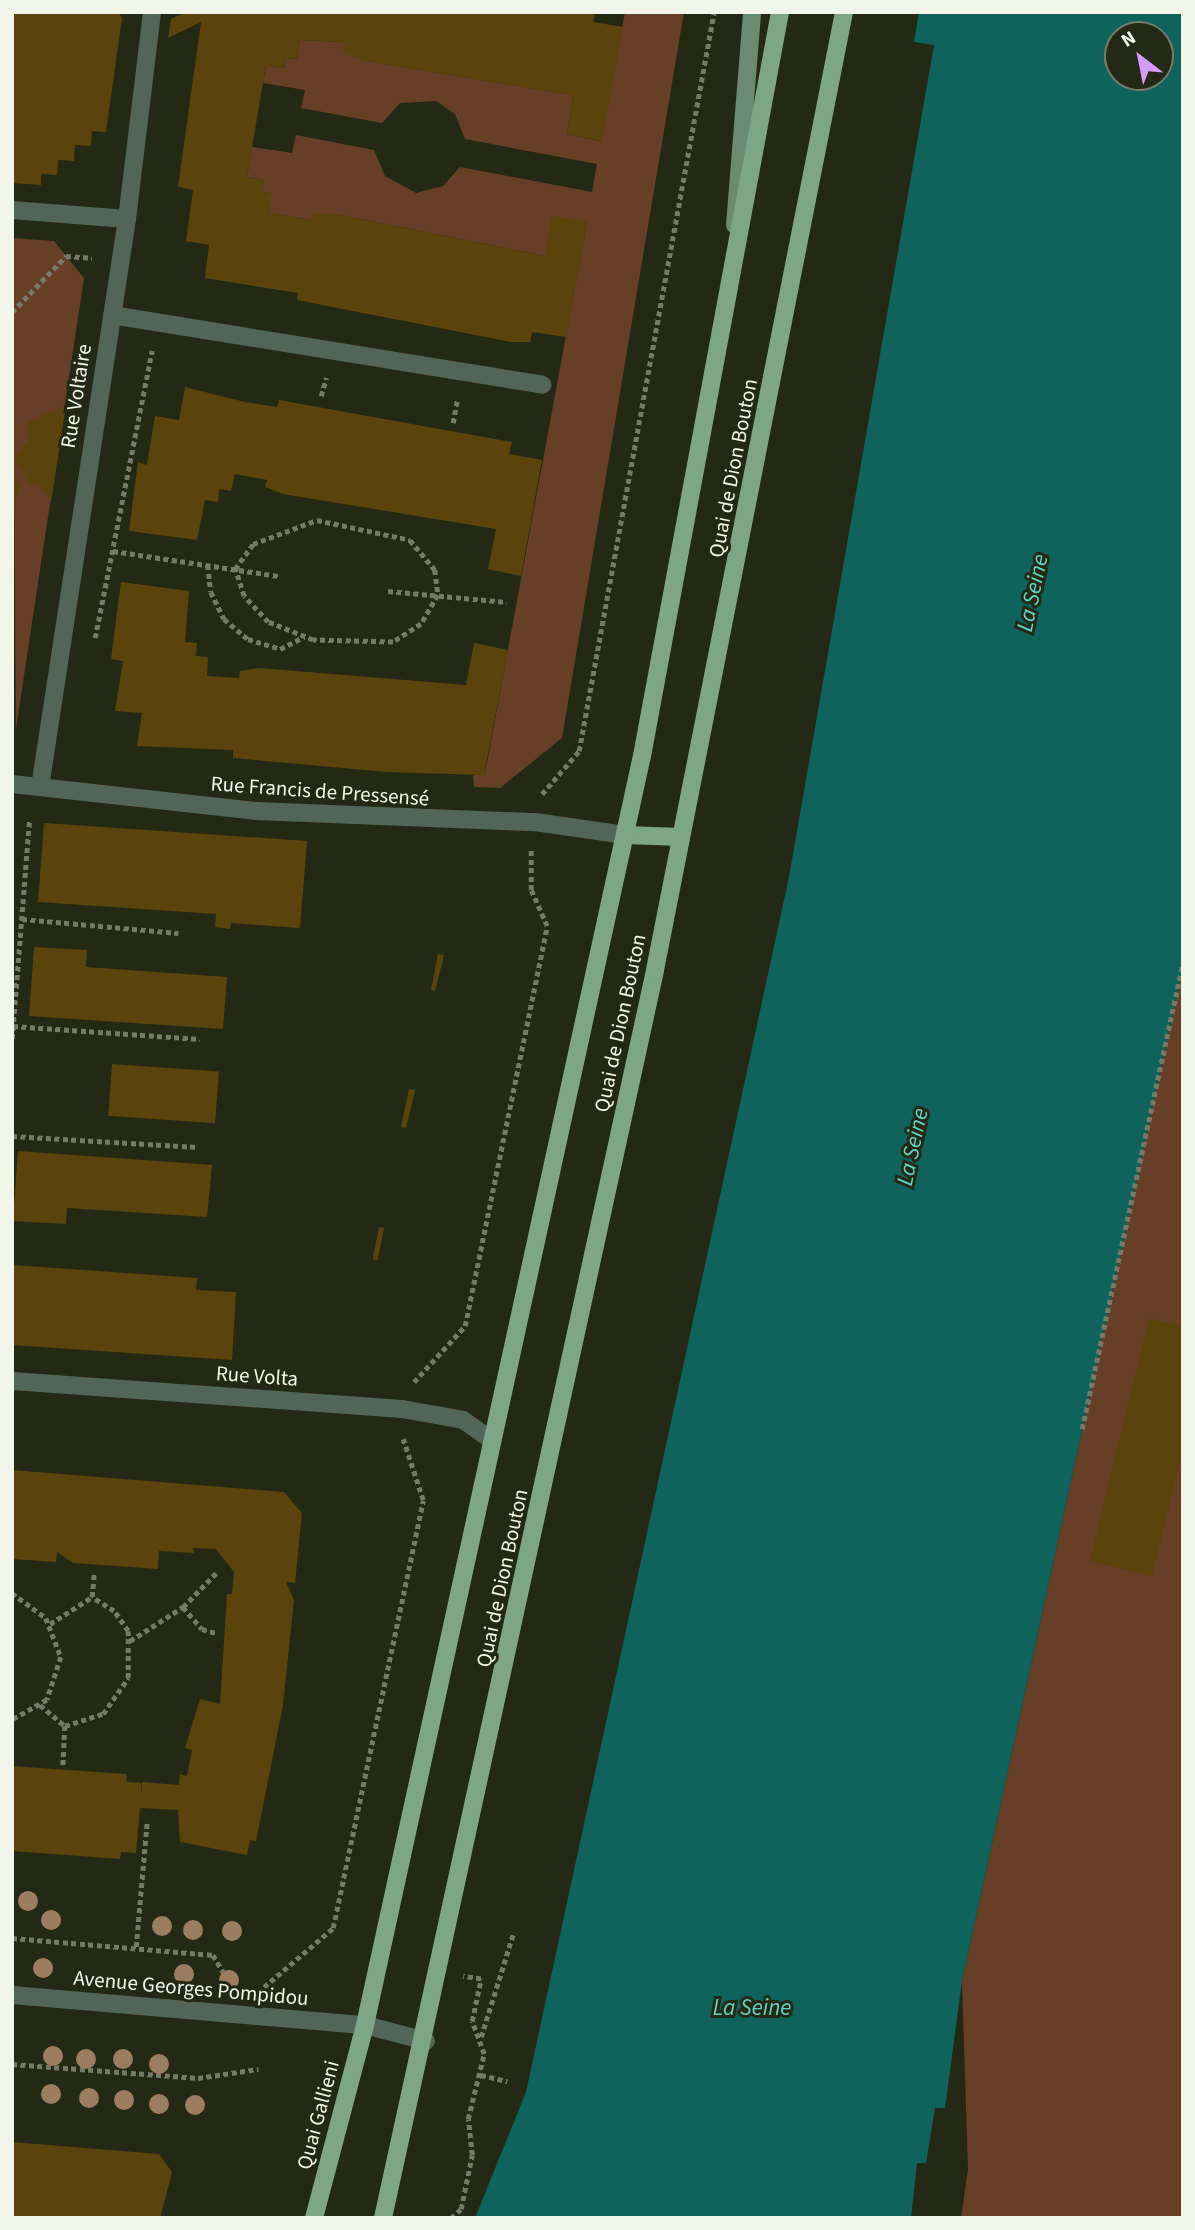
<!DOCTYPE html>
<html>
<head>
<meta charset="utf-8">
<style>
  body { margin:0 }
  #map { position:relative; width:1195px; height:2230px; overflow:hidden; background:#242915; font-family:"Source Sans 3",sans-serif }
  div>[style] { position:absolute }
  [style*='--x'] { left:calc(var(--x)*1px); top:calc(var(--y)*1px); width:calc(var(--w)*1px); rotate:calc(var(--a)*1deg) }
  .green>* { inset:0; background:#673f26 }
  .water>* { inset:0; background:#0e645c }
  .building>* { inset:0; background:#5b440b; transform-origin:0 0 }
  .path>* { height:4.5px; margin-top:-2.25px; transform-origin:0; background:repeating-linear-gradient(90deg,#757a68 0 5px,transparent 0 8.5px) }
  .service>* { height:18px; margin:-9px; padding:0 9px; transform-origin:9px; border-radius:9px; background:#526657 }
  .minor>* { height:18px; margin:-9px; padding:0 9px; transform-origin:9px; border-radius:9px; background:#526657 }
  .tertiary>* { height:18px; margin:-9px; padding:0 9px; transform-origin:9px; border-radius:9px; background:#526657 }
  .secondary>* { height:18px; margin:-9px; padding:0 9px; transform-origin:9px; border-radius:9px; background:#6a8a71 }
  .primary>* { height:18px; margin:-9px; padding:0 9px; transform-origin:9px; border-radius:9px; background:#7ca686 }
  .trees>* { width:20px; height:20px; margin:-10px; border-radius:50%; background:#9c7d60 }
  span { translate:-50% -50%; white-space:nowrap; text-align:center; line-height:1.15; -webkit-text-stroke:6px #242915; paint-order:stroke }
  .street-label { font-size:21px; color:#f2f6e9 }
  .water-label { font-size:23px; color:#61d4c7; font-style:italic }
  .frame { position:absolute; inset:0; border:14px solid #f2f6e9; pointer-events:none }
  .north { position:absolute; left:1104px; top:21px; width:70px; height:70px; box-sizing:border-box; background:#242915; border:2px solid #767b6a; border-radius:50%; rotate:328deg; font-size:19px; font-weight:700; line-height:28px; text-align:center; color:#f2f6e9 }
  .north::after { content:''; display:block; margin:auto; width:24px; height:32px; background:#d79bf9; clip-path:polygon(50% 0,100% 100%,50% 72%,0 100%) }
</style>
</head>
<body>
<div id="map">
  <div class="green">
    <i style="clip-path:polygon(625px 12px,684px 12px,562px 738px,500px 788px,474px 787px,473px 775px,484px 775px,487px 763px,587px 222px,545px 256px,335px 214px,314px 214px,312px 220px,269px 213px,271px 193px,262px 192px,264px 180px,247px 177px,252px 147px,292px 153px,296px 135px,374px 150px,385px 176px,416px 193px,443px 186px,460px 167px,592px 192px,597px 164px,465px 139px,455px 114px,436px 101px,400px 103px,382px 123px,301px 108px,305px 90px,263px 83px,266px 65px,284px 68px,286px 58px,297px 59px,300px 40px,344px 42px,366px 61px,573px 95px,567px 134px,601px 141px)"></i>
    <i style="clip-path:polygon(12px 238px,54px 241px,84px 278px,16px 729px)"></i>
    <i style="clip-path:polygon(1183px 967px,1183px 2218px,961px 2218px,968px 2169px,962px 1981px)"></i>
  </div>
  <div class="water">
    <i style="clip-path:polygon(evenodd,919px 12px,1183px 12px,1183px 967px,962px 1981px,945px 2108px,935px 2108px,926px 2163px,917px 2163px,911px 2218px,475px 2218px,526px 2092px,789px 877px,934px 45px,914px 42px,919px 12px,1118px 35px,1160px 35px,1160px 77px,1118px 77px,1118px 35px)"></i>
  </div>
  <div class="building">
    <i style="clip-path:polygon(12px 12px,118px 12px,122px 18px,106px 132px,92px 131px,91px 146px,75px 145px,74px 161px,58px 160px,57px 175px,41px 174px,41px 185px,12px 183px)"></i>
    <i style="clip-path:polygon(186px 12px,595px 12px,593px 22px,623px 27px,602px 141px,567px 134px,573px 95px,365px 61px,343px 53px,344px 42px,300px 40px,297px 59px,286px 58px,284px 68px,266px 65px,247px 177px,264px 180px,262px 192px,272px 193px,269px 213px,312px 220px,314px 214px,335px 214px,545px 256px,552px 216px,587px 222px,566px 337px,532px 332px,530px 342px,511px 342px,297px 300px,298px 293px,205px 278px,209px 245px,186px 241px,193px 190px,178px 187px,201px 22px,168px 38px,171px 19px)"></i>
    <i style="clip-path:polygon(185px 387px,245px 402px,277px 407px,279px 400px,512px 442px,509px 454px,542px 460px,521px 576px,488px 569px,496px 529px,283px 494px,265px 487px,267px 480px,235px 474px,231px 491px,219px 489px,218px 502px,205px 500px,197px 540px,129px 531px,138px 462px,147px 465px,155px 416px,179px 420px)"></i>
    <i style="clip-path:polygon(66px 405px,51px 502px,39px 483px,31px 487px,15px 458px,29px 439px,27px 423px)"></i>
    <i style="clip-path:polygon(12px 472px,21px 486px,12px 505px)"></i>
    <i style="clip-path:polygon(121px 582px,189px 591px,185px 642px,197px 643px,196px 656px,208px 657px,207px 676px,239px 678px,240px 671px,259px 668px,466px 685px,474px 643px,508px 650px,484px 775px,387px 772px,233px 758px,233px 750px,137px 746px,142px 713px,115px 711px,123px 661px,111px 659px)"></i>
    <i style="clip-path:polygon(44px 823px,307px 841px,300px 928px,231px 923px,230px 929px,215px 927px,216px 914px,38px 902px)"></i>
    <i style="clip-path:polygon(34px 947px,87px 950px,86px 967px,227px 977px,223px 1029px,29px 1016px)"></i>
    <i style="clip-path:polygon(438px 954px,444px 955px,435px 991px,431px 990px)"></i>
    <i style="left:112px;top:1064px;width:107px;height:52px;rotate:4deg"></i>
    <i style="clip-path:polygon(409px 1089px,415px 1090px,406px 1128px,401px 1127px)"></i>
    <i style="clip-path:polygon(18px 1151px,212px 1165px,207px 1217px,67px 1208px,66px 1224px,13px 1221px)"></i>
    <i style="left:379px;top:1227px;width:5px;height:33px;rotate:11deg"></i>
    <i style="clip-path:polygon(12px 1265px,197px 1278px,196px 1290px,236px 1292px,232px 1360px,12px 1345px)"></i>
    <i style="clip-path:polygon(1149px 1318px,1183px 1326px,1183px 1450px,1152px 1576px,1090px 1561px)"></i>
    <i style="clip-path:polygon(12px 1470px,284px 1492px,302px 1513px,295px 1583px,286px 1582px,294px 1600px,283px 1705px,256px 1841px,250px 1840px,247px 1855px,180px 1842px,178px 1810px,140px 1808px,136px 1853px,121px 1852px,120px 1859px,12px 1851px,12px 1766px,126px 1774px,127px 1782px,141px 1783px,141px 1797px,142px 1782px,179px 1785px,180px 1774px,187px 1776px,192px 1750px,185px 1748px,200px 1699px,220px 1704px,227px 1594px,232px 1594px,234px 1572px,216px 1549px,193px 1548px,194px 1553px,159px 1551px,158px 1569px,73px 1563px,57px 1552px,56px 1562px,12px 1559px)"></i>
    <i style="clip-path:polygon(12px 2142px,159px 2154px,172px 2172px,160px 2218px,12px 2218px)"></i>
  </div>
  <div class="path">
    <i style="--x:12;--y:312;--w:78;--a:-46"></i>
    <i style="--x:66;--y:256;--w:26;--a:4"></i>
    <i style="--x:321;--y:396;--w:19;--a:-74"></i>
    <i style="--x:453;--y:423;--w:23;--a:-80"></i>
    <i style="--x:317;--y:520;--w:95;--a:12.1"></i>
    <i style="--x:410;--y:540;--w:39;--a:50"></i>
    <i style="--x:435;--y:570;--w:25;--a:83"></i>
    <i style="--x:438;--y:595;--w:34;--a:120"></i>
    <i style="--x:421;--y:624;--w:33;--a:147"></i>
    <i style="--x:393;--y:642;--w:80;--a:-178.6"></i>
    <i style="--x:313;--y:640;--w:48;--a:-158.2"></i>
    <i style="--x:268;--y:622;--w:35;--a:-133"></i>
    <i style="--x:244;--y:596;--w:28;--a:-108"></i>
    <i style="--x:235;--y:569;--w:31;--a:-54"></i>
    <i style="--x:253;--y:544;--w:68;--a:-20.6"></i>
    <i style="--x:113;--y:551;--w:167;--a:8.6"></i>
    <i style="--x:208;--y:565;--w:27;--a:84"></i>
    <i style="--x:211;--y:592;--w:30;--a:64"></i>
    <i style="--x:224;--y:619;--w:31;--a:40"></i>
    <i style="--x:248;--y:639;--w:34;--a:17"></i>
    <i style="--x:280;--y:649;--w:27;--a:-27"></i>
    <i style="--x:388;--y:591;--w:119;--a:5.3"></i>
    <i style="--x:95;--y:638;--w:293;--a:-78.8"></i>
    <i style="--x:542;--y:794;--w:57;--a:-49.3"></i>
    <i style="--x:579;--y:751;--w:751;--a:-79.65"></i>
    <i style="--x:22;--y:919;--w:157;--a:5.1"></i>
    <i style="--x:13;--y:1026;--w:187;--a:4"></i>
    <i style="--x:12;--y:1039;--w:218;--a:-85.5"></i>
    <i style="--x:12;--y:1136;--w:185;--a:3.4"></i>
    <i style="--x:414;--y:1382;--w:76;--a:-47.7"></i>
    <i style="--x:465;--y:1326;--w:408;--a:-78.4"></i>
    <i style="--x:547;--y:926;--w:39;--a:-114"></i>
    <i style="--x:531;--y:890;--w:41;--a:-90"></i>
    <i style="--x:1082;--y:1429;--w:479;--a:-77.8"></i>
    <i style="--x:12;--y:1593;--w:42;--a:36.3"></i>
    <i style="--x:46;--y:1618;--w:42;--a:69"></i>
    <i style="--x:61;--y:1657;--w:45;--a:108"></i>
    <i style="--x:47;--y:1700;--w:40;--a:150.3"></i>
    <i style="--x:183;--y:1607;--w:29;--a:49"></i>
    <i style="--x:202;--y:1629;--w:15;--a:16"></i>
    <i style="--x:50;--y:1624;--w:50;--a:-32.7"></i>
    <i style="--x:92;--y:1597;--w:24;--a:-85"></i>
    <i style="--x:130;--y:1641;--w:63;--a:-32.7"></i>
    <i style="--x:183;--y:1607;--w:50;--a:-45.8"></i>
    <i style="--x:40;--y:1705;--w:33;--a:40"></i>
    <i style="--x:65;--y:1726;--w:42;--a:92.7"></i>
    <i style="--x:65;--y:1726;--w:40;--a:-18"></i>
    <i style="--x:103;--y:1714;--w:44;--a:-55.2"></i>
    <i style="--x:128;--y:1678;--w:47;--a:-90"></i>
    <i style="--x:128;--y:1631;--w:24;--a:-125"></i>
    <i style="--x:114;--y:1611;--w:26;--a:-148"></i>
    <i style="--x:12;--y:1938;--w:202;--a:4.8"></i>
    <i style="--x:213;--y:1955;--w:35;--a:59"></i>
    <i style="--x:136;--y:1947;--w:127;--a:-85"></i>
    <i style="--x:264;--y:1987;--w:91;--a:-40.5"></i>
    <i style="--x:333;--y:1928;--w:437;--a:-78.1"></i>
    <i style="--x:423;--y:1500;--w:64;--a:-108.2"></i>
    <i style="--x:481;--y:2037;--w:108;--a:-72.7"></i>
    <i style="--x:12;--y:2064;--w:187;--a:4.3"></i>
    <i style="--x:198;--y:2078;--w:61;--a:-8.5"></i>
    <i style="--x:481;--y:2075;--w:27;--a:13"></i>
    <i style="--x:451;--y:2218;--w:13;--a:-42"></i>
    <i style="--x:461;--y:2209;--w:55;--a:-78.5"></i>
    <i style="--x:472;--y:2155;--w:36;--a:-96"></i>
    <i style="--x:468;--y:2119;--w:67;--a:-76.2"></i>
    <i style="--x:484;--y:2054;--w:35;--a:-110"></i>
    <i style="--x:472;--y:2021;--w:43;--a:-77.9"></i>
    <i style="--x:481;--y:1979;--w:18;--a:-171"></i>
  </div>
  <div class="service">
    <i style="--x:112;--y:315;--w:436;--a:9.2"></i>
  </div>
  <div class="minor">
    <i style="--x:12;--y:210;--w:115;--a:4.5"></i>
    <i style="--x:12;--y:784;--w:245;--a:6.3"></i>
    <i style="--x:256;--y:811;--w:279;--a:2.3"></i>
    <i style="--x:535;--y:822;--w:91;--a:8.2"></i>
    <i style="--x:40;--y:787;--w:575;--a:-81.29"></i>
    <i style="--x:127;--y:219;--w:209;--a:-83.1"></i>
    <i style="--x:12;--y:1381;--w:391;--a:4.1"></i>
    <i style="--x:402;--y:1409;--w:62;--a:10.2"></i>
    <i style="--x:463;--y:1420;--w:35;--a:35"></i>
  </div>
  <div class="tertiary">
    <i style="--x:12;--y:1995;--w:354;--a:4.9"></i>
    <i style="--x:365;--y:2025;--w:63;--a:14.7"></i>
  </div>
  <div class="secondary">
    <i style="--x:735;--y:225;--w:214;--a:-85.4"></i>
  </div>
  <div class="primary">
    <i style="--x:625;--y:835;--w:56;--a:2"></i>
    <i style="--x:314;--y:2218;--w:200;--a:-75.2"></i>
    <i style="--x:365;--y:2025;--w:1299;--a:-77.69"></i>
    <i style="--x:642;--y:756;--w:757;--a:-79.49"></i>
    <i style="--x:383;--y:2218;--w:1277;--a:-77.7"></i>
    <i style="--x:655;--y:970;--w:976;--a:-78.84"></i>
  </div>
  <div class="trees">
    <i style="left:28px;top:1901px"></i>
    <i style="left:51px;top:1920px"></i>
    <i style="left:162px;top:1926px"></i>
    <i style="left:193px;top:1930px"></i>
    <i style="left:232px;top:1931px"></i>
    <i style="left:43px;top:1968px"></i>
    <i style="left:184px;top:1974px"></i>
    <i style="left:229px;top:1980px"></i>
    <i style="left:53px;top:2056px"></i>
    <i style="left:86px;top:2059px"></i>
    <i style="left:123px;top:2059px"></i>
    <i style="left:159px;top:2064px"></i>
    <i style="left:51px;top:2094px"></i>
    <i style="left:89px;top:2098px"></i>
    <i style="left:124px;top:2100px"></i>
    <i style="left:159px;top:2104px"></i>
    <i style="left:195px;top:2105px"></i>
  </div>
  <div class="street-label">
    <span style="left:76px;top:396px;rotate:-81deg">Rue Voltaire</span>
    <span style="left:733px;top:468px;rotate:-79deg">Quai de Dion Bouton</span>
    <span style="left:320px;top:791px;rotate:4deg">Rue Francis de Pressensé</span>
    <span style="left:620px;top:1023px;rotate:-78deg">Quai de Dion Bouton</span>
    <span style="left:257px;top:1376px;rotate:4deg">Rue Volta</span>
    <span style="left:502px;top:1578px;rotate:-78deg">Quai de Dion Bouton</span>
    <span style="left:191px;top:1988px;rotate:5deg">Avenue Georges Pompidou</span>
    <span style="left:318px;top:2115px;rotate:-75deg">Quai Gallieni</span>
  </div>
  <div class="water-label">
    <span style="left:1033px;top:593px;rotate:-78deg">La Seine</span>
    <span style="left:913px;top:1147px;rotate:-78deg">La Seine</span>
    <span style="left:752px;top:2008px">La Seine</span>
  </div>
  <div class="frame"></div>
  <div class="north">N</div>
</div>
</body>
</html>
